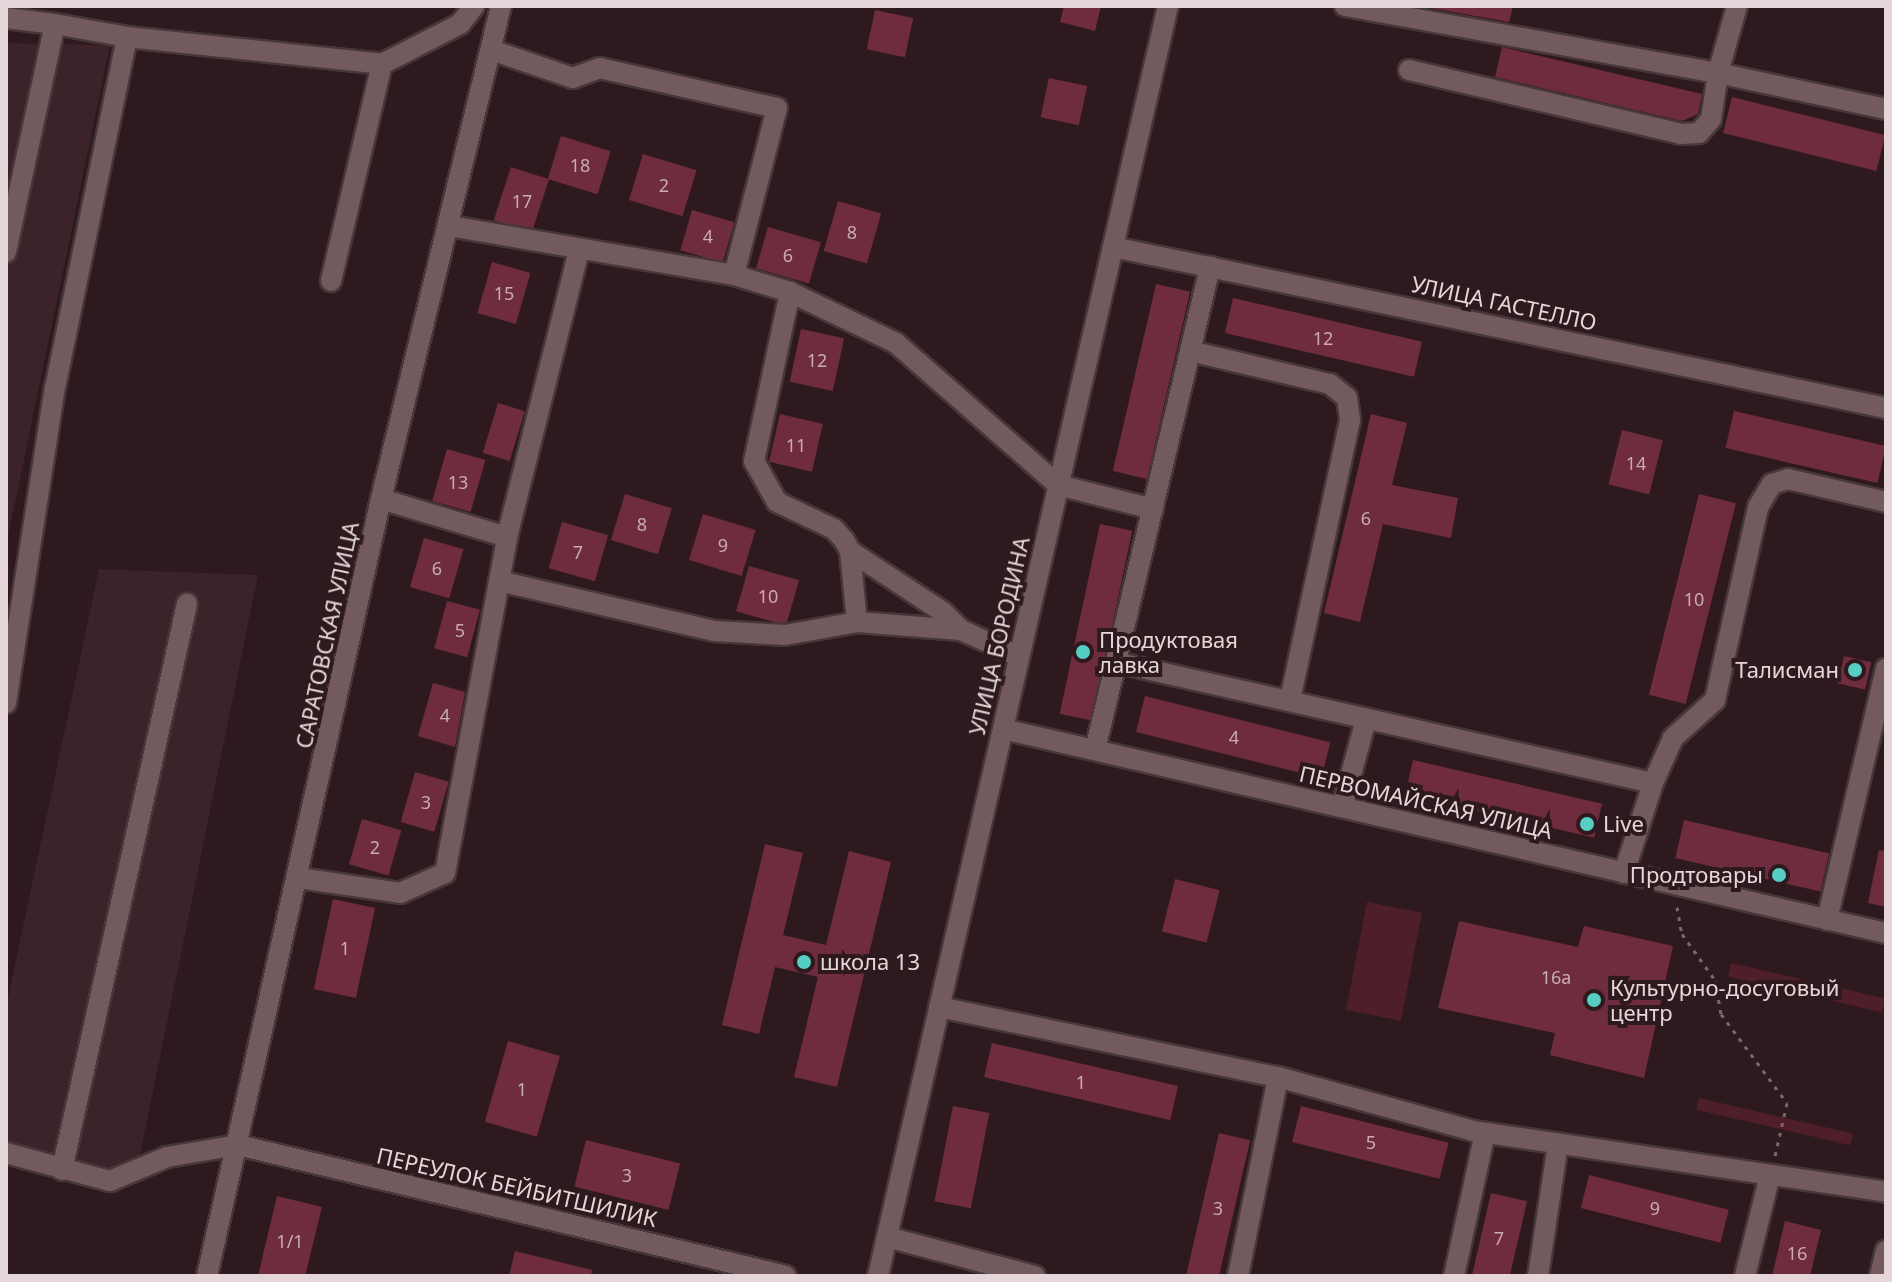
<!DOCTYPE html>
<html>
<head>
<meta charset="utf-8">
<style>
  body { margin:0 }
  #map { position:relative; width:1892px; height:1282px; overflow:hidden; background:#2e1a1e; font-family:"Noto Sans",sans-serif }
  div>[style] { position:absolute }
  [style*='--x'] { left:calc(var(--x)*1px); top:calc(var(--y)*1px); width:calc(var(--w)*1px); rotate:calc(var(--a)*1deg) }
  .built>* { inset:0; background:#3c2229 }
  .green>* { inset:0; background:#4e1e2b; transform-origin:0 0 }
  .building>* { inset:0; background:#702c3f; transform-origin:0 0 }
  .path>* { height:3px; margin-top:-1.5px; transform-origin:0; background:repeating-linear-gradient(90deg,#78676a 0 4px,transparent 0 10px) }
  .roads { filter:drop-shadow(2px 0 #47373a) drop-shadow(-2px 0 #47373a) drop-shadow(0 2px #47373a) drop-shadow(0 -2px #47373a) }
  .minor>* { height:20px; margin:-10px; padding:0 10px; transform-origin:10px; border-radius:10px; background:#735a5f }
  .dots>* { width:22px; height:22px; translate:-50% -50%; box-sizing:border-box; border:4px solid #2e1a1e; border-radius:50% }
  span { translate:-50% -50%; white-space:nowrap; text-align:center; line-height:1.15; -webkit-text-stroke:8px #2e1a1e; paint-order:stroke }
  .number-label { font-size:18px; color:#c8acb2 }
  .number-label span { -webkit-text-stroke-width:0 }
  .street-label { font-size:22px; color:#e5d7d9 }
  .poi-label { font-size:22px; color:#e5d7d9 }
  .left { translate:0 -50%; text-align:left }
  .right { translate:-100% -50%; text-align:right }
  .frame { position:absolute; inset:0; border:8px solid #e5d7d9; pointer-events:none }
</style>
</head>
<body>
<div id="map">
  <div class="built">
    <i style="clip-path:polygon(6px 43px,110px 45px,6px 546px)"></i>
    <i style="clip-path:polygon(99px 569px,258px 575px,135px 1180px,6px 1145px,6px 1007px)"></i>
  </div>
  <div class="green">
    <i style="left:1367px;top:902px;width:56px;height:110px;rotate:11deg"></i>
    <i style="left:1731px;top:963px;width:158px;height:14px;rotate:13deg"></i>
    <i style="left:1699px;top:1098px;width:158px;height:12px;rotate:13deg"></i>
  </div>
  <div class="building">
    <i style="clip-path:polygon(1064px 6px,1101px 6px,1095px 31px,1060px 22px)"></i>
    <i style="clip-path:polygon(1419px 6px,1513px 6px,1509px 22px)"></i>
    <i style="left:875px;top:10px;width:39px;height:40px;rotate:12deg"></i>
    <i style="clip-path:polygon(1502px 47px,1702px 94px,1698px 114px,1682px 121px,1495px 77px)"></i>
    <i style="left:1049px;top:78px;width:39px;height:40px;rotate:12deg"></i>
    <i style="left:1732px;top:97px;width:158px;height:37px;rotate:14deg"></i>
    <i style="left:561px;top:136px;width:52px;height:45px;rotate:17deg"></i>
    <i style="left:643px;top:154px;width:56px;height:48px;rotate:17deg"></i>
    <i style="left:511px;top:167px;width:40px;height:56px;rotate:18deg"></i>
    <i style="left:838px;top:201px;width:45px;height:52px;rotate:16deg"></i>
    <i style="left:692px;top:210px;width:44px;height:42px;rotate:16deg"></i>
    <i style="left:768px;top:227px;width:55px;height:43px;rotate:16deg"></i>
    <i style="left:492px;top:262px;width:40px;height:53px;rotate:16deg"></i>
    <i style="left:1156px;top:284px;width:35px;height:192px;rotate:13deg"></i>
    <i style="left:1233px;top:298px;width:194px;height:36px;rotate:13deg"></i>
    <i style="left:801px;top:329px;width:44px;height:54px;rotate:12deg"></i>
    <i style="left:498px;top:403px;width:28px;height:52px;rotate:17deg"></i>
    <i style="left:1734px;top:411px;width:156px;height:38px;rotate:13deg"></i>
    <i style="left:780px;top:414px;width:44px;height:49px;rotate:13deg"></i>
    <i style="clip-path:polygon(1371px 414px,1407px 423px,1392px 485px,1458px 498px,1451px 538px,1383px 524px,1360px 622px,1324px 613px)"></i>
    <i style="left:1622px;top:430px;width:42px;height:56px;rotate:14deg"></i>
    <i style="left:447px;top:449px;width:40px;height:54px;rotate:16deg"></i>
    <i style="left:625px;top:494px;width:49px;height:48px;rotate:17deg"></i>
    <i style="left:1699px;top:494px;width:38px;height:207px;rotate:14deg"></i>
    <i style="left:703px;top:514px;width:55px;height:48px;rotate:17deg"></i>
    <i style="left:562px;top:522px;width:48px;height:48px;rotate:16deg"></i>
    <i style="left:1100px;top:524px;width:33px;height:194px;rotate:12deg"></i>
    <i style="left:424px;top:538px;width:41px;height:51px;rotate:16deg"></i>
    <i style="left:749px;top:566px;width:52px;height:47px;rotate:16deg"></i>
    <i style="left:447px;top:601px;width:34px;height:49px;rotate:15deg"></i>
    <i style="left:1844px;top:656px;width:28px;height:28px;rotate:13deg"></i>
    <i style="clip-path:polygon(433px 683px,465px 692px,455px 747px,418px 736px)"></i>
    <i style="left:1145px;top:696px;width:191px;height:37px;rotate:14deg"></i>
    <i style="left:1413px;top:760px;width:194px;height:35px;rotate:13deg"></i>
    <i style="left:415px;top:772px;width:35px;height:52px;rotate:16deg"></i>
    <i style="left:362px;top:819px;width:41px;height:47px;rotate:16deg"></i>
    <i style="left:1684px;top:820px;width:149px;height:39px;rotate:13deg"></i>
    <i style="clip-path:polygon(765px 844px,803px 853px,783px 935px,826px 945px,849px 851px,891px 862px,837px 1087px,794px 1077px,818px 977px,775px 967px,759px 1034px,722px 1025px)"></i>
    <i style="clip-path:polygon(1879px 850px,1886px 851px,1886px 907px,1868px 903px)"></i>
    <i style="left:1175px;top:879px;width:46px;height:54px;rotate:14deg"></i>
    <i style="left:333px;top:899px;width:43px;height:92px;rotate:12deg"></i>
    <i style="clip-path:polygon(1459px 921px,1578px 947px,1584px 926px,1673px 946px,1644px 1078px,1550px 1055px,1555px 1033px,1438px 1008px)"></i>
    <i style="left:508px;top:1041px;width:54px;height:84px;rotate:16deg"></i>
    <i style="left:992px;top:1043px;width:191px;height:35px;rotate:13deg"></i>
    <i style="left:953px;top:1106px;width:37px;height:97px;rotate:11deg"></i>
    <i style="left:1301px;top:1106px;width:152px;height:37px;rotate:14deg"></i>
    <i style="left:1219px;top:1133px;width:32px;height:147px;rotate:13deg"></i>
    <i style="left:586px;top:1140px;width:97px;height:48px;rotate:14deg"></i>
    <i style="left:1589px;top:1175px;width:144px;height:34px;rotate:14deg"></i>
    <i style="left:1491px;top:1193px;width:37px;height:85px;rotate:13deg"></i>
    <i style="clip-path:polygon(277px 1196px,322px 1207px,305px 1276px,258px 1276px)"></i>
    <i style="clip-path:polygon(1785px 1221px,1821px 1230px,1810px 1276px,1772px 1276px)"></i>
    <i style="clip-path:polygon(515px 1251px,592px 1270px,591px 1276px,509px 1276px)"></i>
  </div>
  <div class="path">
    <i style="--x:1677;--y:907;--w:27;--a:80"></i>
    <i style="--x:1682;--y:934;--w:57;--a:54.3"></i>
    <i style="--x:1715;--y:980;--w:35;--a:80"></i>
    <i style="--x:1721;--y:1014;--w:111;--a:53.4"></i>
    <i style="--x:1787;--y:1103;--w:54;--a:102.8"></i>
  </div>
  <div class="roads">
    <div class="minor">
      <i style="--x:1345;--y:6;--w:379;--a:10.2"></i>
      <i style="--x:1718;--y:73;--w:70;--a:-74.2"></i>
      <i style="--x:6;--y:18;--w:49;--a:7"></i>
      <i style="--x:1409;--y:70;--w:279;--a:13.2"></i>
      <i style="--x:1681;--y:134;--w:18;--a:-3"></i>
      <i style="--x:1699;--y:133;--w:18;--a:-49"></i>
      <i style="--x:1711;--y:119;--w:47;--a:-81.3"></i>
      <i style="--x:1718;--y:73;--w:172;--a:12.1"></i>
      <i style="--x:450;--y:226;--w:288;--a:9.8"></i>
      <i style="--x:734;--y:275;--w:172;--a:-75.6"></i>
      <i style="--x:777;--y:108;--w:181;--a:-167.3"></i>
      <i style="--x:600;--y:68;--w:29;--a:160"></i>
      <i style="--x:573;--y:78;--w:87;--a:-161.1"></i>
      <i style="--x:1113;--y:247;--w:790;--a:11.77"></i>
      <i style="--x:6;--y:252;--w:233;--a:-77.9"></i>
      <i style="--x:55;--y:24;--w:73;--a:10.2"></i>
      <i style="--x:734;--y:275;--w:59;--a:16.9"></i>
      <i style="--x:790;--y:292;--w:118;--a:25.7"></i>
      <i style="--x:896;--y:343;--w:215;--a:41.2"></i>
      <i style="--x:1058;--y:485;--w:98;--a:14.2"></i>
      <i style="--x:331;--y:281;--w:223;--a:-76.8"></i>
      <i style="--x:382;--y:64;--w:88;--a:-27.1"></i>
      <i style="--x:460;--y:24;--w:23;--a:-52"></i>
      <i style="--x:790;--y:292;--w:173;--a:102"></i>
      <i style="--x:754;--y:461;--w:47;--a:60.7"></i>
      <i style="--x:777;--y:502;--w:63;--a:25.3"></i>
      <i style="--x:834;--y:529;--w:15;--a:48"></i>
      <i style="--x:844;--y:540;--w:13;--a:61"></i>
      <i style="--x:850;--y:551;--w:71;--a:84.4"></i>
      <i style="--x:1190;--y:351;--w:144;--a:13.3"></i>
      <i style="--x:1330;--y:384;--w:22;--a:39"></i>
      <i style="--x:1347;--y:398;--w:22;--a:82"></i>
      <i style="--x:1350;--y:420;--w:287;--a:102.1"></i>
      <i style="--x:381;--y:499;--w:132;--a:16.8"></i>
      <i style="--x:850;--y:551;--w:111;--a:33.3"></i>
      <i style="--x:943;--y:612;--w:25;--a:45"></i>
      <i style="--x:499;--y:581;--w:221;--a:13.1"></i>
      <i style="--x:714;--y:631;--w:71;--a:3.2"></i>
      <i style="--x:785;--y:635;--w:73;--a:-10.2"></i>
      <i style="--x:857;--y:622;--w:104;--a:4.4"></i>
      <i style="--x:961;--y:630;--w:63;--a:24.5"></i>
      <i style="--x:1119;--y:663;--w:547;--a:12.67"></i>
      <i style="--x:1653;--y:783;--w:49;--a:-66"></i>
      <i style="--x:1673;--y:738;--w:57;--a:-42.1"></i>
      <i style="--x:1715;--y:700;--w:198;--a:-77.4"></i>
      <i style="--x:1758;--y:507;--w:27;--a:-59"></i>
      <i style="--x:1772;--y:484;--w:17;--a:-17"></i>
      <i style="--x:1788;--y:479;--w:101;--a:13.2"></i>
      <i style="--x:6;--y:703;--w:319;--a:-81.2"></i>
      <i style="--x:55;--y:388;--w:358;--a:-78.4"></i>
      <i style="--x:127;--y:37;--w:256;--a:6"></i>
      <i style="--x:1003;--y:729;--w:906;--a:13.01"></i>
      <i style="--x:1095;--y:750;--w:497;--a:-76.6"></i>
      <i style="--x:1342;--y:807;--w:90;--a:-74.6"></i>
      <i style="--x:1624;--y:873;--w:95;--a:-72.1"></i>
      <i style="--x:299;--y:878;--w:102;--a:8.4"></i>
      <i style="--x:400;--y:893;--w:49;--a:-24"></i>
      <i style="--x:445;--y:873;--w:342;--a:-79.5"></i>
      <i style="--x:507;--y:537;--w:296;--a:-75.9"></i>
      <i style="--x:1827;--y:920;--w:258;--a:-76.8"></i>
      <i style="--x:939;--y:1007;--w:346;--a:11.7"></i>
      <i style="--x:1278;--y:1077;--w:203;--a:15.4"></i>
      <i style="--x:1474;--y:1131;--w:416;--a:8.4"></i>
      <i style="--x:6;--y:1153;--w:108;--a:15.1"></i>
      <i style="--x:110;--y:1181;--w:62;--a:-22.8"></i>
      <i style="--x:167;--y:1157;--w:72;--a:-9.6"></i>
      <i style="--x:238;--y:1145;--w:563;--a:13.44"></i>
      <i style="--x:62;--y:1170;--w:580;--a:-77.55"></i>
      <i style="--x:887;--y:1237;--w:153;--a:14.8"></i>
      <i style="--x:207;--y:1276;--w:796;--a:-77.38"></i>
      <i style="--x:381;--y:499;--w:507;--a:-76.32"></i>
      <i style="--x:878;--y:1276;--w:1303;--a:-77.14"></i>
      <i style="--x:1238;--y:1276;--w:203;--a:-78.6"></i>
      <i style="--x:1454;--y:1276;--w:146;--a:-77.8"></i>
      <i style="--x:1538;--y:1276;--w:134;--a:-81.4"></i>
      <i style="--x:1745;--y:1276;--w:104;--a:-76.1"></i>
      <i style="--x:1880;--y:1276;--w:26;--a:-77"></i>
    </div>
  </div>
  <div class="dots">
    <i style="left:1083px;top:652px;background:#56cec3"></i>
    <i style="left:1855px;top:670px;background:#56cec3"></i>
    <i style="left:1587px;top:824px;background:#56cec3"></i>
    <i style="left:1779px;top:875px;background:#56cec3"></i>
    <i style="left:804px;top:962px;background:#56cec3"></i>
    <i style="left:1594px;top:1000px;background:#56cec3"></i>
  </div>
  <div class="number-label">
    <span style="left:580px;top:165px">18</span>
    <span style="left:664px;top:185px">2</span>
    <span style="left:522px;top:201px">17</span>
    <span style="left:852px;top:232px">8</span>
    <span style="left:708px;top:236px">4</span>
    <span style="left:788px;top:255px">6</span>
    <span style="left:504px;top:293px">15</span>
    <span style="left:1323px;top:338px">12</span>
    <span style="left:817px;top:360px">12</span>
    <span style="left:796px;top:445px">11</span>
    <span style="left:1636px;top:463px">14</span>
    <span style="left:458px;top:482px">13</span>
    <span style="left:1366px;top:518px">6</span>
    <span style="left:642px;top:524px">8</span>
    <span style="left:723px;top:545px">9</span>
    <span style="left:578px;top:552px">7</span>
    <span style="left:437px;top:568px">6</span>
    <span style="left:768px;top:596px">10</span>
    <span style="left:1694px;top:599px">10</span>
    <span style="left:460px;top:630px">5</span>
    <span style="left:445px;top:715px">4</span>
    <span style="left:1234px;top:737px">4</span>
    <span style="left:426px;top:802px">3</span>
    <span style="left:375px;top:847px">2</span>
    <span style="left:345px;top:948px">1</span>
    <span style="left:1556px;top:977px">16а</span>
    <span style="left:1081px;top:1082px">1</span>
    <span style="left:522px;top:1089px">1</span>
    <span style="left:1371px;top:1142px">5</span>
    <span style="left:627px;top:1175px">3</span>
    <span style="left:1218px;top:1208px">3</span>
    <span style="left:1655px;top:1208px">9</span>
    <span style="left:1499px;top:1238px">7</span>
    <span style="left:290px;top:1241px">1/1</span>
    <span style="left:1797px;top:1253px">16</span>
  </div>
  <div class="street-label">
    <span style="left:1504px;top:303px;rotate:12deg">УЛИЦА ГАСТЕЛЛО</span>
    <span style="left:327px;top:635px;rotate:-78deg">САРАТОВСКАЯ УЛИЦА</span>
    <span style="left:999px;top:636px;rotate:-77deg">УЛИЦА БОРОДИНА</span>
    <span style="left:1426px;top:802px;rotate:13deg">ПЕРВОМАЙСКАЯ УЛИЦА</span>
    <span style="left:517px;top:1187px;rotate:13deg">ПЕРЕУЛОК БЕЙБИТШИЛИК</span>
  </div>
  <div class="poi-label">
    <span class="left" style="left:1099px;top:652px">Продуктовая<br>лавка</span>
    <span class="right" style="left:1839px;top:670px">Талисман</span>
    <span class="left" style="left:1603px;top:824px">Live</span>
    <span class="right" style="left:1763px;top:875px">Продтовары</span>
    <span class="left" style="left:820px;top:962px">школа 13</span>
    <span class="left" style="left:1610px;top:1000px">Культурно-досуговый<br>центр</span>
  </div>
  <div class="frame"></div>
</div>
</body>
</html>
